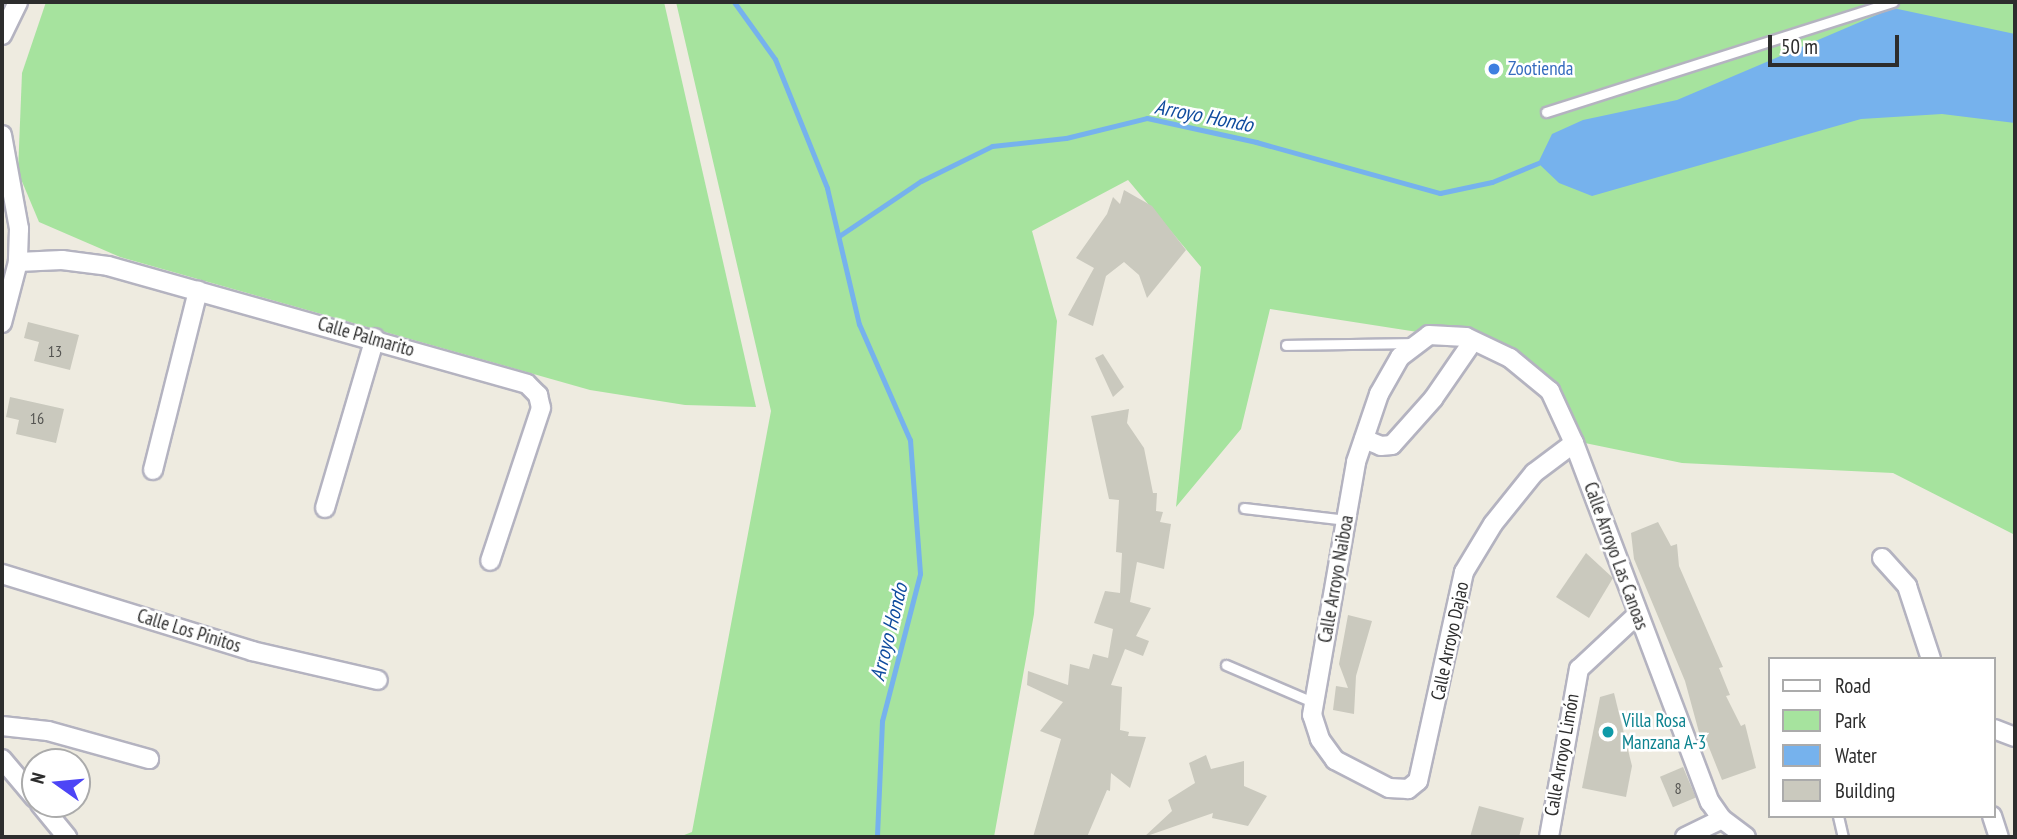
<!DOCTYPE html>
<html>
<head>
<meta charset="utf-8">
<style>
  body { margin:0 }
  #map { position:relative; width:2017px; height:839px; overflow:hidden; background:#eeebe0; font-family:"PT Sans Narrow",sans-serif }
  div>[style] { position:absolute }
  [style*='--x'] { left:calc(var(--x)*1px); top:calc(var(--y)*1px); width:calc(var(--w)*1px); rotate:calc(var(--a)*1deg) }
  .green>* { inset:0; background:#a6e39e }
  .water>* { inset:0; background:#76b2ed }
  .stream>* { height:5px; margin:-2.5px; padding:0 2.5px; transform-origin:2.5px; border-radius:2.5px; background:#76b2ed }
  .building>* { inset:0; background:#cac9be; transform-origin:0 0 }
  .roads { filter:drop-shadow(2px 0 #b4b3c0) drop-shadow(-2px 0 #b4b3c0) drop-shadow(0 2px #b4b3c0) drop-shadow(0 -2px #b4b3c0) }
  .service>* { height:9px; margin:-4.5px; padding:0 4.5px; transform-origin:4.5px; border-radius:4.5px; background:#fff }
  .minor>* { height:18px; margin:-9px; padding:0 9px; transform-origin:9px; border-radius:9px; background:#fff }
  .dots>* { width:19px; height:19px; translate:-50% -50%; box-sizing:border-box; border:4px solid #fff; border-radius:50% }
  span { translate:-50% -50%; white-space:nowrap; text-align:center; line-height:1.15; -webkit-text-stroke:5px #fff; paint-order:stroke }
  .number-label { font-size:16px; color:#545451 }
  .number-label span { -webkit-text-stroke-width:0 }
  .shop-label { font-size:19px; color:#366cbe }
  .left { translate:0 -50%; text-align:left }
  .street-label { font-size:19px; color:#2d2d2d }
  .culture-label { font-size:19px; color:#0d838f }
  .water-label { font-size:21px; color:#104c9e; font-style:italic }
  .frame { position:absolute; inset:0; border:4px solid #2d2d2d; pointer-events:none }
  .legend { position:absolute; left:1768px; top:657px; width:228px; height:161px; box-sizing:border-box; background:#fff; border:2px solid #ababab; margin:0; padding:9px 12px; list-style:none; font-size:21px; color:#2d2d2d }
  .legend li { display:flex; align-items:center; gap:14px; height:35px }
  .legend b { width:35px; border:2px solid #ababab }
  .north { position:absolute; left:21px; top:748px; width:70px; height:70px; box-sizing:border-box; background:#fff; border:2px solid #ababab; border-radius:50%; rotate:285deg; font-size:19px; font-weight:700; line-height:28px; text-align:center; color:#2d2d2d }
  .north::after { content:''; display:block; margin:auto; width:24px; height:32px; background:#4d45f6; clip-path:polygon(50% 0,100% 100%,50% 72%,0 100%) }
  .scale { position:absolute; left:1768px; top:35px; width:131px; height:32px; box-sizing:border-box; border:4px solid #2d2d2d; border-top:0; padding-left:9px; font-size:21px; line-height:24px; white-space:nowrap; color:#2d2d2d; -webkit-text-stroke:5px #fff; paint-order:stroke }
</style>
</head>
<body>
<div id="map">
  <div class="green">
    <i style="clip-path:polygon(46px 2px,664px 2px,756px 407px,685px 405px,590px 390px,120px 257px,39px 222px,18px 172px,22px 73px)"></i>
    <i style="clip-path:polygon(676px 2px,2015px 2px,2015px 535px,1893px 473px,1682px 463px,1580px 442px,1501px 345px,1270px 309px,1241px 429px,1176px 507px,1201px 267px,1128px 180px,1032px 231px,1057px 321px,1034px 614px,994px 837px,679px 837px,692px 832px,771px 411px)"></i>
  </div>
  <div class="water">
    <i style="clip-path:polygon(1893px 8px,2015px 34px,2015px 123px,1942px 114px,1861px 119px,1592px 196px,1559px 183px,1538px 163px,1552px 134px,1583px 120px,1677px 100px)"></i>
  </div>
  <div class="stream">
    <i style="--x:734;--y:2;--w:70;--a:54.3"></i>
    <i style="--x:775;--y:59;--w:139;--a:68"></i>
    <i style="--x:827;--y:188;--w:140;--a:76.8"></i>
    <i style="--x:859;--y:324;--w:127;--a:66.3"></i>
    <i style="--x:910;--y:440;--w:134;--a:85.7"></i>
    <i style="--x:920;--y:574;--w:152;--a:104.5"></i>
    <i style="--x:882;--y:721;--w:116;--a:92.5"></i>
    <i style="--x:839;--y:236;--w:99;--a:-33.9"></i>
    <i style="--x:921;--y:181;--w:79;--a:-26.2"></i>
    <i style="--x:992;--y:146;--w:74;--a:-6.2"></i>
    <i style="--x:1066;--y:138;--w:83;--a:-13.9"></i>
    <i style="--x:1147;--y:118;--w:112;--a:12.4"></i>
    <i style="--x:1256;--y:142;--w:191;--a:15.5"></i>
    <i style="--x:1440;--y:193;--w:53;--a:-11.9"></i>
    <i style="--x:1492;--y:182;--w:50;--a:-22.4"></i>
  </div>
  <div class="building">
    <i style="clip-path:polygon(1124px 190px,1152px 206px,1186px 250px,1147px 298px,1139px 275px,1124px 262px,1106px 276px,1093px 326px,1068px 315px,1094px 268px,1076px 258px,1107px 214px,1113px 197px,1120px 204px)"></i>
    <i style="clip-path:polygon(28px 322px,79px 335px,70px 370px,34px 361px,39px 342px,24px 338px)"></i>
    <i style="clip-path:polygon(1103px 354px,1124px 387px,1113px 397px,1095px 358px)"></i>
    <i style="clip-path:polygon(10px 397px,64px 409px,56px 443px,16px 434px,19px 420px,6px 417px)"></i>
    <i style="clip-path:polygon(1129px 409px,1127px 423px,1144px 448px,1153px 493px,1157px 493px,1156px 511px,1163px 512px,1160px 522px,1171px 524px,1164px 569px,1137px 562px,1130px 602px,1151px 608px,1136px 636px,1149px 641px,1143px 656px,1125px 649px,1111px 685px,1122px 687px,1120px 730px,1129px 732px,1128px 736px,1146px 737px,1130px 788px,1111px 773px,1110px 791px,1107px 790px,1087px 837px,1033px 837px,1061px 739px,1040px 731px,1063px 702px,1027px 685px,1028px 671px,1068px 685px,1070px 664px,1089px 669px,1093px 654px,1108px 658px,1113px 629px,1094px 623px,1105px 591px,1120px 593px,1122px 553px,1116px 552px,1119px 500px,1109px 499px,1091px 416px)"></i>
    <i style="clip-path:polygon(1658px 522px,1671px 546px,1677px 544px,1679px 566px,1723px 667px,1719px 668px,1730px 695px,1726px 696px,1741px 726px,1745px 724px,1756px 768px,1722px 780px,1704px 735px,1700px 736px,1685px 681px,1634px 559px,1631px 533px)"></i>
    <i style="clip-path:polygon(1586px 553px,1613px 578px,1589px 618px,1556px 597px)"></i>
    <i style="clip-path:polygon(1348px 615px,1372px 621px,1356px 676px,1354px 714px,1333px 710px,1336px 686px,1348px 688px,1339px 664px)"></i>
    <i style="clip-path:polygon(1614px 693px,1632px 766px,1626px 797px,1582px 788px,1600px 697px)"></i>
    <i style="clip-path:polygon(1206px 755px,1211px 769px,1244px 761px,1244px 786px,1267px 796px,1248px 826px,1212px 818px,1213px 813px,1144px 837px,1172px 811px,1168px 800px,1195px 783px,1189px 763px)"></i>
    <i style="left:1683px;top:767px;width:33px;height:25px;rotate:67deg"></i>
    <i style="clip-path:polygon(1479px 806px,1524px 818px,1519px 837px,1470px 837px)"></i>
  </div>
  <div class="roads">
    <div class="service">
      <i style="--x:1546;--y:112;--w:364;--a:-17.6"></i>
      <i style="--x:1286;--y:345;--w:128;--a:-0.9"></i>
      <i style="--x:1244;--y:508;--w:103;--a:6.7"></i>
      <i style="--x:1226;--y:665;--w:97;--a:23.1"></i>
      <i style="--x:1838;--y:816;--w:22;--a:77"></i>
    </div>
    <div class="minor">
      <i style="--x:2;--y:35;--w:37;--a:-64"></i>
      <i style="--x:2;--y:135;--w:96;--a:79.7"></i>
      <i style="--x:19;--y:229;--w:33;--a:92"></i>
      <i style="--x:18;--y:262;--w:63;--a:104.7"></i>
      <i style="--x:18;--y:262;--w:44;--a:-2.6"></i>
      <i style="--x:62;--y:260;--w:46;--a:7.4"></i>
      <i style="--x:108;--y:266;--w:435;--a:15.7"></i>
      <i style="--x:527;--y:384;--w:16;--a:45"></i>
      <i style="--x:538;--y:395;--w:13;--a:77"></i>
      <i style="--x:541;--y:408;--w:161;--a:108.4"></i>
      <i style="--x:1364;--y:439;--w:18;--a:22"></i>
      <i style="--x:1381;--y:446;--w:11;--a:-5"></i>
      <i style="--x:1392;--y:445;--w:62;--a:-48.3"></i>
      <i style="--x:1433;--y:399;--w:70;--a:-55.4"></i>
      <i style="--x:1574;--y:443;--w:50;--a:143.1"></i>
      <i style="--x:1534;--y:473;--w:65;--a:128.8"></i>
      <i style="--x:1493;--y:524;--w:56;--a:121.1"></i>
      <i style="--x:1464;--y:572;--w:214;--a:102.4"></i>
      <i style="--x:1418;--y:781;--w:13;--a:141"></i>
      <i style="--x:1408;--y:789;--w:19;--a:-177"></i>
      <i style="--x:1389;--y:788;--w:61;--a:-152.6"></i>
      <i style="--x:1335;--y:760;--w:26;--a:-126"></i>
      <i style="--x:1320;--y:739;--w:25;--a:-108"></i>
      <i style="--x:1312;--y:715;--w:257;--a:-80.1"></i>
      <i style="--x:1356;--y:462;--w:72;--a:-71.3"></i>
      <i style="--x:1379;--y:394;--w:43;--a:-60.4"></i>
      <i style="--x:1400;--y:357;--w:36;--a:-37"></i>
      <i style="--x:1429;--y:335;--w:37;--a:3"></i>
      <i style="--x:1466;--y:337;--w:49;--a:25.5"></i>
      <i style="--x:1510;--y:358;--w:52;--a:39.5"></i>
      <i style="--x:1550;--y:391;--w:57;--a:65.2"></i>
      <i style="--x:1574;--y:443;--w:384;--a:69.3"></i>
      <i style="--x:1710;--y:802;--w:21;--a:55"></i>
      <i style="--x:1722;--y:819;--w:30;--a:37"></i>
      <i style="--x:153;--y:470;--w:185;--a:-75.9"></i>
      <i style="--x:325;--y:508;--w:177;--a:-73.6"></i>
      <i style="--x:1882;--y:558;--w:38;--a:48"></i>
      <i style="--x:1907;--y:586;--w:77;--a:71.8"></i>
      <i style="--x:2;--y:574;--w:262;--a:17.1"></i>
      <i style="--x:252;--y:651;--w:129;--a:13"></i>
      <i style="--x:2;--y:726;--w:46;--a:6.2"></i>
      <i style="--x:48;--y:731;--w:105;--a:15.5"></i>
      <i style="--x:1994;--y:729;--w:22;--a:21"></i>
      <i style="--x:2;--y:759;--w:51;--a:49.8"></i>
      <i style="--x:40;--y:804;--w:43;--a:50.7"></i>
      <i style="--x:1992;--y:816;--w:22;--a:72"></i>
      <i style="--x:1549;--y:837;--w:171;--a:-79.9"></i>
      <i style="--x:1579;--y:669;--w:79;--a:-43"></i>
      <i style="--x:1685;--y:837;--w:41;--a:-25.9"></i>
    </div>
  </div>
  <div class="dots">
    <i style="left:1494px;top:69px;background:#3f7fe0"></i>
    <i style="left:1608px;top:732px;background:#0f9aa8"></i>
  </div>
  <div class="number-label">
    <span style="left:55px;top:351px">13</span>
    <span style="left:37px;top:418px">16</span>
    <span style="left:1678px;top:788px">8</span>
  </div>
  <div class="shop-label">
    <span class="left" style="left:1508px;top:69px">Zootienda</span>
  </div>
  <div class="street-label">
    <span style="left:366px;top:337px;rotate:16deg">Calle Palmarito</span>
    <span style="left:1616px;top:556px;rotate:70deg">Calle Arroyo Las Canoas</span>
    <span style="left:1336px;top:579px;rotate:-80deg">Calle Arroyo Naiboa</span>
    <span style="left:189px;top:631px;rotate:17deg">Calle Los Pinitos</span>
    <span style="left:1450px;top:641px;rotate:-78deg">Calle Arroyo Dajao</span>
    <span style="left:1562px;top:755px;rotate:-80deg">Calle Arroyo Limón</span>
  </div>
  <div class="culture-label">
    <span class="left" style="left:1622px;top:732px">Villa Rosa<br>Manzana A-3</span>
  </div>
  <div class="water-label">
    <span style="left:1204px;top:116px;rotate:11deg">Arroyo Hondo</span>
    <span style="left:889px;top:632px;rotate:-76deg">Arroyo Hondo</span>
  </div>
  <div class="frame"></div>
  <ul class="legend">
  <li><b style="height:9px;background:#fff"></b>Road</li>
  <li><b style="height:19px;background:#a6e39e"></b>Park</li>
  <li><b style="height:19px;background:#76b2ed"></b>Water</li>
  <li><b style="height:19px;background:#cac9be"></b>Building</li>
  </ul>
  <div class="north">N</div>
  <div class="scale">50 m</div>
</div>
</body>
</html>
